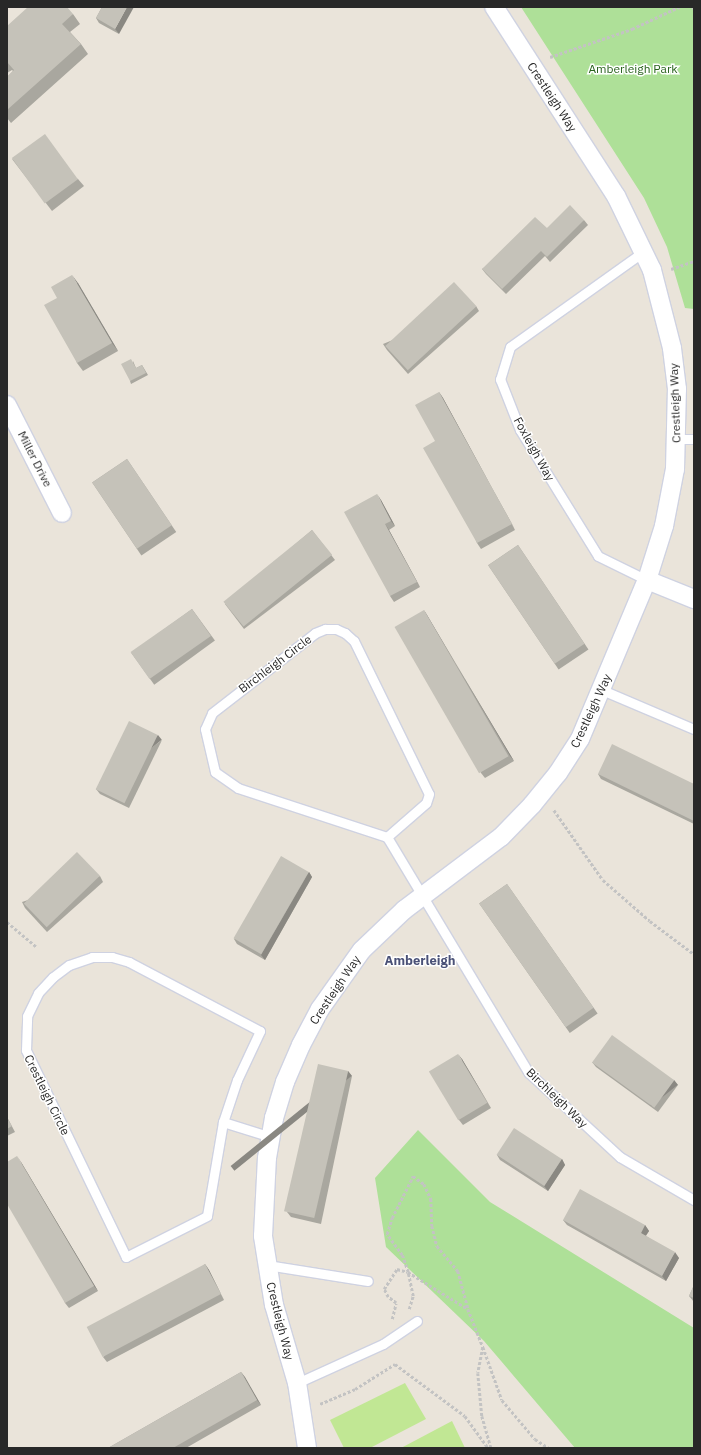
<!DOCTYPE html>
<html>
<head>
<meta charset="utf-8">
<style>
  body { margin:0 }
  #map { position:relative; width:701px; height:1455px; overflow:hidden; background:#eae4da; font-family:"IBM Plex Sans",sans-serif }
  div>[style] { position:absolute }
  [style*='--x'] { left:calc(var(--x)*1px); top:calc(var(--y)*1px); width:calc(var(--w)*1px); rotate:calc(var(--a)*1deg) }
  .green>* { inset:0; background:#aee098 }
  .pitch>* { inset:0; background:#c1e794 }
  .path>* { height:2.5px; margin-top:-1.25px; transform-origin:0; background:repeating-linear-gradient(90deg,#c3c3c3 0 3px,transparent 0 5px) }
  .roads { filter:drop-shadow(1px 0 #cfd2e1) drop-shadow(-1px 0 #cfd2e1) drop-shadow(0 1px #cfd2e1) drop-shadow(0 -1px #cfd2e1) }
  .lane>* { height:9px; margin:-4.5px; padding:0 4.5px; transform-origin:4.5px; border-radius:4.5px; background:#fff }
  .street>* { height:18px; margin:-9px; padding:0 9px; transform-origin:9px; border-radius:9px; background:#fff }
  .wall>* { inset:0; background:#a9a79f; transform-origin:0 0 }
  .shaded-wall>* { inset:0; background:#8a8882; transform-origin:0 0 }
  .building>* { inset:0; background:#c5c2b9; transform-origin:0 0 }
  span { translate:-50% -50%; white-space:nowrap; text-align:center; line-height:1.15; -webkit-text-stroke:3px #fff; paint-order:stroke }
  .park-label { font-size:12px; color:#28621c }
  .street-label { font-size:12px; color:#282828 }
  .neighbourhood-label { font-size:13px; color:#4a5177; font-weight:700 }
  .frame { position:absolute; inset:0; border:8px solid #282828; pointer-events:none }
</style>
</head>
<body>
<div id="map">
  <div class="green">
    <i style="clip-path:polygon(521px 7px,694px 7px,694px 309px,685px 308px,667px 247px,644px 198px)"></i>
    <i style="clip-path:polygon(418px 1130px,490px 1202px,694px 1328px,694px 1448px,575px 1448px,484px 1341px,386px 1247px,375px 1178px)"></i>
  </div>
  <div class="pitch">
    <i style="clip-path:polygon(405px 1383px,426px 1419px,370px 1448px,344px 1448px,330px 1420px)"></i>
    <i style="clip-path:polygon(452px 1421px,465px 1448px,401px 1448px)"></i>
  </div>
  <div class="path">
    <i style="--x:693;--y:7;--w:2;--a:63"></i>
    <i style="--x:550;--y:57;--w:87;--a:-18.9"></i>
    <i style="--x:632;--y:29;--w:52;--a:-25.1"></i>
    <i style="--x:671;--y:269;--w:24;--a:-19"></i>
    <i style="--x:554;--y:810;--w:85;--a:55"></i>
    <i style="--x:603;--y:880;--w:62;--a:41.1"></i>
    <i style="--x:650;--y:921;--w:55;--a:36.9"></i>
    <i style="--x:7;--y:922;--w:38;--a:40"></i>
    <i style="--x:409;--y:1309;--w:14;--a:-73"></i>
    <i style="--x:413;--y:1296;--w:25;--a:-102"></i>
    <i style="--x:408;--y:1272;--w:18;--a:-109"></i>
    <i style="--x:402;--y:1255;--w:26;--a:-126"></i>
    <i style="--x:387;--y:1234;--w:17;--a:-73"></i>
    <i style="--x:392;--y:1218;--w:47;--a:-63.4"></i>
    <i style="--x:413;--y:1176;--w:14;--a:36"></i>
    <i style="--x:424;--y:1184;--w:17;--a:65"></i>
    <i style="--x:431;--y:1199;--w:27;--a:88"></i>
    <i style="--x:432;--y:1226;--w:21;--a:76"></i>
    <i style="--x:437;--y:1246;--w:33;--a:50"></i>
    <i style="--x:458;--y:1271;--w:39;--a:75"></i>
    <i style="--x:392;--y:1319;--w:16;--a:-76"></i>
    <i style="--x:396;--y:1303;--w:10;--a:-143"></i>
    <i style="--x:388;--y:1297;--w:9;--a:-117"></i>
    <i style="--x:384;--y:1289;--w:24;--a:-57"></i>
    <i style="--x:397;--y:1269;--w:11;--a:15"></i>
    <i style="--x:408;--y:1272;--w:70;--a:31.7"></i>
    <i style="--x:468;--y:1309;--w:41;--a:68.5"></i>
    <i style="--x:483;--y:1347;--w:26;--a:101"></i>
    <i style="--x:478;--y:1373;--w:43;--a:84.7"></i>
    <i style="--x:482;--y:1416;--w:33;--a:74"></i>
    <i style="--x:483;--y:1347;--w:56;--a:70.3"></i>
    <i style="--x:502;--y:1400;--w:51;--a:49.8"></i>
    <i style="--x:535;--y:1439;--w:17;--a:33"></i>
    <i style="--x:320;--y:1404;--w:38;--a:-23"></i>
    <i style="--x:355;--y:1389;--w:47;--a:-32"></i>
    <i style="--x:395;--y:1364;--w:87;--a:36.6"></i>
    <i style="--x:465;--y:1416;--w:39;--a:54"></i>
  </div>
  <div class="roads">
    <div class="lane">
      <i style="--x:643;--y:252;--w:163;--a:144.5"></i>
      <i style="--x:510;--y:347;--w:34;--a:107"></i>
      <i style="--x:500;--y:379;--w:55;--a:68.6"></i>
      <i style="--x:520;--y:430;--w:148;--a:58.2"></i>
      <i style="--x:598;--y:556;--w:55;--a:26.1"></i>
      <i style="--x:677;--y:439;--w:17;--a:0"></i>
      <i style="--x:325;--y:629;--w:11;--a:0"></i>
      <i style="--x:336;--y:629;--w:10;--a:24"></i>
      <i style="--x:345;--y:633;--w:12;--a:42"></i>
      <i style="--x:354;--y:641;--w:170;--a:63.9"></i>
      <i style="--x:429;--y:794;--w:9;--a:108"></i>
      <i style="--x:426;--y:803;--w:52;--a:138.9"></i>
      <i style="--x:387;--y:837;--w:157;--a:-161.8"></i>
      <i style="--x:238;--y:788;--w:28;--a:-145"></i>
      <i style="--x:215;--y:772;--w:44;--a:-103.1"></i>
      <i style="--x:205;--y:729;--w:17;--a:-66"></i>
      <i style="--x:212;--y:713;--w:130;--a:-37.8"></i>
      <i style="--x:315;--y:633;--w:11;--a:-22"></i>
      <i style="--x:602;--y:690;--w:100;--a:23"></i>
      <i style="--x:387;--y:837;--w:275;--a:59"></i>
      <i style="--x:529;--y:1073;--w:124;--a:42.7"></i>
      <i style="--x:620;--y:1157;--w:86;--a:30.2"></i>
      <i style="--x:92;--y:957;--w:20;--a:0"></i>
      <i style="--x:112;--y:957;--w:18;--a:16"></i>
      <i style="--x:129;--y:962;--w:148;--a:27.8"></i>
      <i style="--x:260;--y:1031;--w:54;--a:115.1"></i>
      <i style="--x:237;--y:1080;--w:44;--a:108.4"></i>
      <i style="--x:223;--y:1122;--w:95;--a:99.7"></i>
      <i style="--x:207;--y:1216;--w:91;--a:153.2"></i>
      <i style="--x:126;--y:1257;--w:230;--a:-115.8"></i>
      <i style="--x:26;--y:1050;--w:34;--a:-88"></i>
      <i style="--x:27;--y:1016;--w:25;--a:-64"></i>
      <i style="--x:38;--y:993;--w:22;--a:-47"></i>
      <i style="--x:53;--y:977;--w:20;--a:-37"></i>
      <i style="--x:69;--y:965;--w:24;--a:-19"></i>
      <i style="--x:223;--y:1122;--w:50;--a:17.4"></i>
      <i style="--x:267;--y:1265;--w:102;--a:9"></i>
      <i style="--x:297;--y:1383;--w:94;--a:-24.4"></i>
      <i style="--x:383;--y:1344;--w:41;--a:-34.1"></i>
    </div>
    <div class="street">
      <i style="--x:7;--y:405;--w:121;--a:63"></i>
      <i style="--x:647;--y:580;--w:51;--a:22"></i>
      <i style="--x:307;--y:1448;--w:66;--a:-98.7"></i>
      <i style="--x:297;--y:1383;--w:81;--a:-106.4"></i>
      <i style="--x:274;--y:1305;--w:70;--a:-99.1"></i>
      <i style="--x:263;--y:1236;--w:78;--a:-87.1"></i>
      <i style="--x:267;--y:1158;--w:41;--a:-80.1"></i>
      <i style="--x:274;--y:1118;--w:38;--a:-73"></i>
      <i style="--x:285;--y:1082;--w:40;--a:-66.6"></i>
      <i style="--x:301;--y:1045;--w:41;--a:-62.2"></i>
      <i style="--x:320;--y:1009;--w:72;--a:-54.6"></i>
      <i style="--x:362;--y:950;--w:58;--a:-43.6"></i>
      <i style="--x:404;--y:910;--w:121;--a:-37"></i>
      <i style="--x:501;--y:837;--w:45;--a:-45.9"></i>
      <i style="--x:532;--y:805;--w:41;--a:-50.9"></i>
      <i style="--x:558;--y:773;--w:40;--a:-57.1"></i>
      <i style="--x:580;--y:739;--w:173;--a:-67.2"></i>
      <i style="--x:647;--y:580;--w:57;--a:-72.5"></i>
      <i style="--x:664;--y:526;--w:58;--a:-79.1"></i>
      <i style="--x:675;--y:469;--w:80;--a:-88.6"></i>
      <i style="--x:677;--y:389;--w:41;--a:-97"></i>
      <i style="--x:672;--y:348;--w:81;--a:-104.4"></i>
      <i style="--x:652;--y:270;--w:82;--a:-115.9"></i>
      <i style="--x:616;--y:196;--w:225;--a:-122.8"></i>
    </div>
  </div>
  <div class="wall">
    <i style="clip-path:polygon(102px 7px,119px 34px,99px 23px,96px 18px)"></i>
    <i style="clip-path:polygon(73px 14px,80px 24px,70px 32px,81px 44px,88px 54px,11px 123px,7px 118px,7px 77px,13px 71px,12px 70px,7px 73px,7px 26px)"></i>
    <i style="clip-path:polygon(12px 159px,78px 179px,84px 186px,52px 211px)"></i>
    <i style="clip-path:polygon(584px 220px,588px 225px,550px 262px,545px 256px,506px 294px,486px 274px,482px 269px,547px 228px)"></i>
    <i style="clip-path:polygon(78px 283px,118px 351px,83px 371px,77px 363px,57px 298px)"></i>
    <i style="clip-path:polygon(476px 306px,479px 311px,408px 374px,387px 350px,383px 344px)"></i>
    <i style="clip-path:polygon(133px 361px,136px 368px,142px 365px,148px 375px,131px 384px,130px 381px)"></i>
    <i style="clip-path:polygon(439px 392px,443px 398px,515px 530px,481px 549px,477px 543px,435px 441px)"></i>
    <i style="left:127px;top:459px;width:88px;height:42px;rotate:56deg"></i>
    <i style="clip-path:polygon(381px 500px,395px 526px,389px 530px,420px 587px,394px 602px,390px 596px)"></i>
    <i style="clip-path:polygon(312px 530px,335px 560px,244px 629px,225px 604px)"></i>
    <i style="left:518px;top:545px;width:126px;height:36px;rotate:56deg"></i>
    <i style="left:192px;top:609px;width:39px;height:75px;rotate:54deg"></i>
    <i style="clip-path:polygon(424px 610px,514px 761px,485px 778px,481px 773px)"></i>
    <i style="clip-path:polygon(162px 740px,129px 808px,100px 794px,96px 789px)"></i>
    <i style="clip-path:polygon(598px 774px,694px 784px,694px 824px,601px 779px)"></i>
    <i style="clip-path:polygon(309px 872px,312px 877px,265px 960px,237px 944px,234px 939px)"></i>
    <i style="clip-path:polygon(100px 876px,103px 882px,47px 932px,25px 908px,22px 902px)"></i>
    <i style="left:507px;top:884px;width:158px;height:34px;rotate:55deg"></i>
    <i style="clip-path:polygon(462px 1059px,491px 1108px,463px 1125px,459px 1120px)"></i>
    <i style="clip-path:polygon(592px 1062px,674px 1080px,678px 1085px,658px 1112px,596px 1067px)"></i>
    <i style="clip-path:polygon(348px 1071px,352px 1076px,321px 1224px,291px 1217px,287px 1212px)"></i>
    <i style="clip-path:polygon(7px 1117px,15px 1132px,7px 1136px)"></i>
    <i style="clip-path:polygon(497px 1155px,562px 1159px,565px 1165px,548px 1191px,500px 1160px)"></i>
    <i style="clip-path:polygon(21px 1162px,98px 1291px,69px 1308px,65px 1303px)"></i>
    <i style="clip-path:polygon(563px 1220px,645px 1225px,649px 1231px,646px 1236px,679px 1258px,666px 1281px,567px 1225px)"></i>
    <i style="clip-path:polygon(205px 1264px,209px 1270px,224px 1300px,107px 1362px,103px 1357px)"></i>
    <i style="clip-path:polygon(694px 1285px,694px 1302px,689px 1296px)"></i>
    <i style="clip-path:polygon(241px 1372px,261px 1405px,186px 1448px,108px 1448px)"></i>
  </div>
  <div class="shaded-wall">
    <i style="clip-path:polygon(127px 7px,134px 7px,119px 34px,115px 29px)"></i>
    <i style="clip-path:polygon(72px 275px,78px 283px,118px 351px,112px 343px)"></i>
    <i style="clip-path:polygon(439px 392px,443px 398px,515px 530px,512px 524px)"></i>
    <i style="clip-path:polygon(377px 494px,381px 500px,395px 526px,391px 521px)"></i>
    <i style="clip-path:polygon(385px 524px,389px 530px,420px 587px,417px 582px)"></i>
    <i style="clip-path:polygon(424px 610px,427px 616px,514px 761px,510px 756px)"></i>
    <i style="left:158px;top:735px;width:6px;height:76px;rotate:51deg"></i>
    <i style="clip-path:polygon(309px 872px,312px 877px,265px 960px,261px 955px)"></i>
    <i style="clip-path:polygon(458px 1054px,462px 1059px,491px 1108px,488px 1103px)"></i>
    <i style="left:348px;top:1071px;width:6px;height:151px;rotate:51deg"></i>
    <i style="left:674px;top:1080px;width:6px;height:34px;rotate:51deg"></i>
    <i style="clip-path:polygon(17px 1156px,21px 1162px,98px 1291px,94px 1286px)"></i>
    <i style="clip-path:polygon(562px 1159px,565px 1165px,548px 1191px,544px 1186px)"></i>
    <i style="clip-path:polygon(645px 1225px,649px 1231px,644px 1238px,641px 1233px)"></i>
    <i style="clip-path:polygon(675px 1252px,679px 1258px,666px 1281px,662px 1276px)"></i>
    <i style="clip-path:polygon(205px 1264px,209px 1270px,224px 1300px,221px 1294px)"></i>
    <i style="clip-path:polygon(241px 1372px,245px 1377px,261px 1405px,257px 1400px)"></i>
  </div>
  <div class="building">
    <i style="clip-path:polygon(28px 7px,67px 7px,73px 14px,62px 24px,81px 44px,7px 110px,7px 77px,14px 70px,7px 62px,7px 26px)"></i>
    <i style="clip-path:polygon(102px 7px,127px 7px,115px 29px,96px 18px)"></i>
    <i style="left:45px;top:134px;width:56px;height:41px;rotate:54deg"></i>
    <i style="clip-path:polygon(570px 205px,584px 220px,547px 257px,541px 251px,502px 289px,482px 269px,535px 217px,547px 228px)"></i>
    <i style="clip-path:polygon(72px 275px,112px 343px,77px 363px,44px 305px,57px 298px,51px 287px)"></i>
    <i style="left:454px;top:282px;width:33px;height:94px;rotate:47deg"></i>
    <i style="clip-path:polygon(131px 359px,136px 368px,142px 365px,146px 373px,130px 381px,121px 364px)"></i>
    <i style="clip-path:polygon(439px 392px,512px 524px,477px 543px,423px 448px,435px 441px,415px 405px)"></i>
    <i style="left:127px;top:459px;width:80px;height:42px;rotate:56deg"></i>
    <i style="clip-path:polygon(377px 494px,391px 521px,385px 524px,417px 582px,390px 596px,344px 512px)"></i>
    <i style="left:312px;top:530px;width:32px;height:114px;rotate:51deg"></i>
    <i style="left:518px;top:545px;width:119px;height:36px;rotate:56deg"></i>
    <i style="left:192px;top:609px;width:33px;height:75px;rotate:55deg"></i>
    <i style="left:424px;top:610px;width:169px;height:34px;rotate:60deg"></i>
    <i style="left:129px;top:721px;width:32px;height:76px;rotate:26deg"></i>
    <i style="clip-path:polygon(612px 744px,694px 784px,694px 821px,598px 774px)"></i>
    <i style="left:77px;top:852px;width:33px;height:74px;rotate:46deg"></i>
    <i style="left:281px;top:856px;width:32px;height:95px;rotate:30deg"></i>
    <i style="left:507px;top:884px;width:151px;height:34px;rotate:55deg"></i>
    <i style="left:612px;top:1035px;width:77px;height:34px;rotate:36deg"></i>
    <i style="left:458px;top:1054px;width:57px;height:34px;rotate:59deg"></i>
    <i style="left:318px;top:1064px;width:31px;height:151px;rotate:13deg"></i>
    <i style="clip-path:polygon(7px 1118px,12px 1126px,7px 1129px)"></i>
    <i style="left:514px;top:1128px;width:57px;height:32px;rotate:33deg"></i>
    <i style="clip-path:polygon(17px 1156px,94px 1286px,65px 1303px,7px 1204px,7px 1162px)"></i>
    <i style="clip-path:polygon(580px 1189px,645px 1225px,641px 1233px,675px 1252px,662px 1276px,563px 1220px)"></i>
    <i style="left:205px;top:1264px;width:34px;height:134px;rotate:62deg"></i>
    <i style="clip-path:polygon(694px 1285px,694px 1298px,689px 1296px)"></i>
    <i style="clip-path:polygon(241px 1372px,257px 1400px,173px 1448px,108px 1448px)"></i>
  </div>
  <div class="park-label">
    <span style="left:633px;top:69px">Amberleigh Park</span>
  </div>
  <div class="street-label">
    <span style="left:552px;top:97px;rotate:57deg">Crestleigh Way</span>
    <span style="left:675px;top:403px;rotate:-92deg">Crestleigh Way</span>
    <span style="left:534px;top:449px;rotate:61deg">Foxleigh Way</span>
    <span style="left:35px;top:459px;rotate:63deg">Miller Drive</span>
    <span style="left:275px;top:664px;rotate:-37deg">Birchleigh Circle</span>
    <span style="left:591px;top:711px;rotate:-65deg">Crestleigh Way</span>
    <span style="left:335px;top:990px;rotate:-56deg">Crestleigh Way</span>
    <span style="left:47px;top:1095px;rotate:64deg">Crestleigh Circle</span>
    <span style="left:557px;top:1098px;rotate:44deg">Birchleigh Way</span>
    <span style="left:280px;top:1321px;rotate:76deg">Crestleigh Way</span>
  </div>
  <div class="neighbourhood-label">
    <span style="left:420px;top:961px">Amberleigh</span>
  </div>
  <div class="frame"></div>
</div>
</body>
</html>
